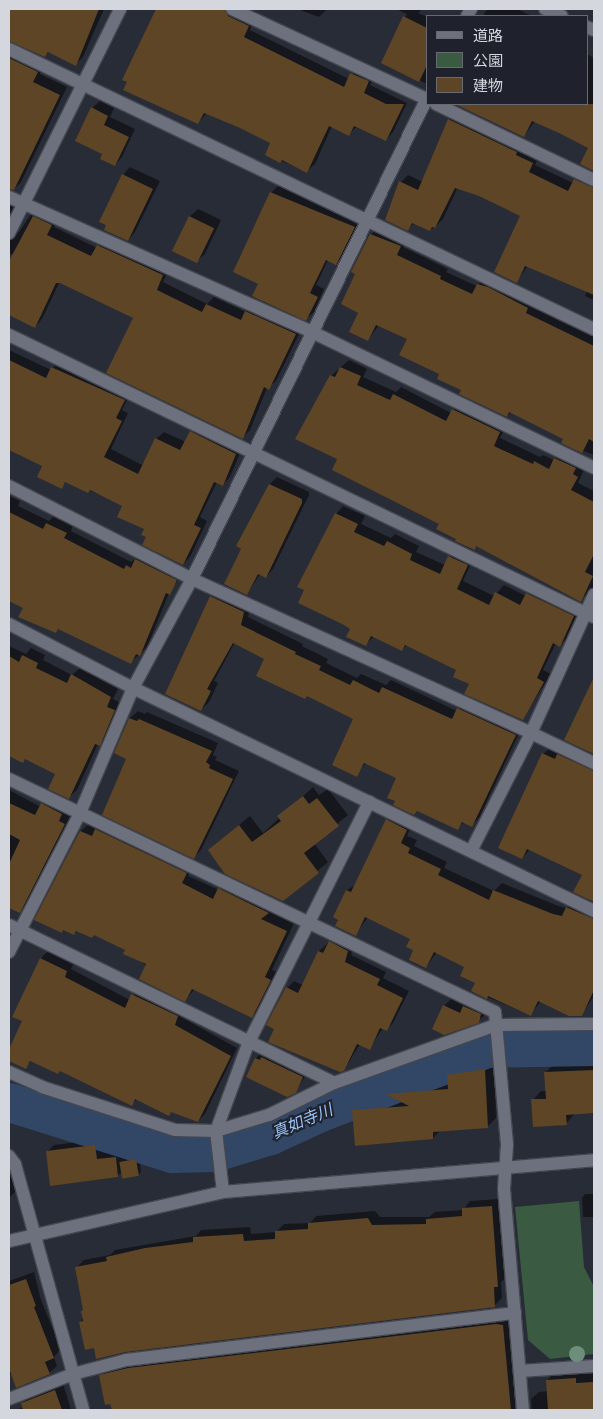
<!DOCTYPE html>
<html>
<head>
<meta charset="utf-8">
<style>
  body { margin:0 }
  #map { position:relative; width:603px; height:1419px; overflow:hidden; background:#282c36; font-family:"IBM Plex Sans","Noto Sans JP",sans-serif }
  div>[style] { position:absolute }
  [style*='--x'] { left:calc(var(--x)*1px); top:calc(var(--y)*1px); width:calc(var(--w)*1px); rotate:calc(var(--a)*1deg) }
  .green>* { inset:0; background:#3a5a42 }
  .shadow>* { inset:0; background:#0007 }
  .river>* { height:39px; margin:-19.5px; padding:0 19.5px; transform-origin:19.5px; border-radius:19.5px; background:#314765 }
  .building>* { inset:0; background:#5e4526; transform-origin:0 0 }
  .roads { filter:drop-shadow(1px 0 #44474f) drop-shadow(-1px 0 #44474f) drop-shadow(0 1px #44474f) drop-shadow(0 -1px #44474f) }
  .minor>* { height:12px; margin:-6px; padding:0 6px; transform-origin:6px; border-radius:6px; background:#6d717d }
  .tertiary>* { height:12px; margin:-6px; padding:0 6px; transform-origin:6px; border-radius:6px; background:#6d717d }
  .trees>* { width:16px; height:16px; margin:-8px; border-radius:50%; background:#6c8e7a }
  span { translate:-50% -50%; white-space:nowrap; text-align:center; line-height:1.15; -webkit-text-stroke:4px #1f222c; paint-order:stroke }
  .water-label { font-size:16px; color:#9cc4f9; font-style:italic }
  .frame { position:absolute; inset:0; border:10px solid #d5d7de; pointer-events:none }
  .legend { position:absolute; left:426px; top:15px; width:162px; height:90px; box-sizing:border-box; background:#1f222c; border:1px solid #686a73; margin:0; padding:6px 9px; list-style:none; font-size:15px; color:#d5d7de }
  .legend li { display:flex; align-items:center; gap:10px; height:25px }
  .legend b { width:25px; border:1px solid #686a73 }
</style>
</head>
<body>
<div id="map">
  <div class="green">
    <i style="clip-path:polygon(579px 1201px,584px 1267px,594px 1287px,594px 1354px,550px 1359px,528px 1340px,515px 1207px)"></i>
  </div>
  <div class="shadow">
    <i style="clip-path:polygon(9px 9px,104px 9px,83px 57px,76px 64px,49px 52px,45px 56px,10px 41px,12px 49px,44px 64px,40px 74px,67px 87px,21px 182px,14px 189px,9px 188px,9px 143px,19px 122px,9px 117px)"></i>
    <i style="clip-path:polygon(157px 9px,206px 9px,225px 18px,233px 10px,254px 20px,250px 30px,349px 79px,359px 66px,376px 74px,370px 85px,407px 103px,393px 132px,386px 140px,356px 127px,349px 134px,332px 126px,315px 164px,307px 171px,266px 155px,272px 142px,207px 113px,198px 123px,124px 79px)"></i>
    <i style="clip-path:polygon(297px 9px,327px 9px,319px 17px)"></i>
    <i style="clip-path:polygon(396px 9px,422px 9px,418px 13px,427px 17px,427px 84px,382px 62px,407px 14px)"></i>
    <i style="clip-path:polygon(487px 9px,517px 9px,532px 16px,483px 16px)"></i>
    <i style="clip-path:polygon(587px 54px,594px 58px,593px 138px,535px 121px,524px 136px,457px 104px,587px 104px)"></i>
    <i style="clip-path:polygon(100px 101px,114px 108px,110px 117px,135px 129px,122px 157px,115px 165px,103px 154px,92px 108px)"></i>
    <i style="clip-path:polygon(457px 112px,540px 155px,535px 165px,573px 183px,582px 172px,594px 178px,594px 300px,585px 296px,587px 290px,528px 266px,516px 282px,521px 215px,479px 195px,458px 187px,443px 219px,435px 227px,430px 230px,415px 222px,408px 229px,401px 182px,408px 175px,423px 182px,449px 120px)"></i>
    <i style="clip-path:polygon(130px 167px,160px 181px,135px 232px,128px 240px,123px 175px)"></i>
    <i style="clip-path:polygon(279px 185px,362px 219px,343px 256px,336px 264px,328px 260px,316px 285px,324px 289px,314px 312px,306px 319px,271px 193px)"></i>
    <i style="clip-path:polygon(9px 189px,10px 195px,19px 200px,9px 221px)"></i>
    <i style="clip-path:polygon(36px 207px,58px 218px,54px 227px,97px 248px,105px 238px,170px 268px,163px 282px,207px 304px,214px 297px,246px 312px,253px 304px,303px 326px,276px 381px,267px 388px,250px 430px,243px 437px,134px 317px,60px 281px,42px 319px,35px 327px,9px 314px,9px 276px,18px 257px,9px 253px,9px 224px,10px 231px,19px 232px)"></i>
    <i style="clip-path:polygon(198px 209px,221px 220px,205px 254px,197px 261px,174px 250px,190px 216px)"></i>
    <i style="clip-path:polygon(378px 227px,408px 238px,403px 247px,448px 269px,446px 272px,477px 286px,485px 277px,594px 335px,594px 455px,563px 443px,565px 438px,511px 412px,507px 416px,462px 390px,441px 374px,409px 338px,379px 325px,368px 340px,360px 312px,357px 274px,371px 235px)"></i>
    <i style="clip-path:polygon(9px 350px,51px 370px,60px 360px,131px 392px,122px 410px,128px 413px,111px 449px,144px 466px,156px 439px,164px 432px,186px 442px,198px 425px,243px 446px,230px 477px,223px 485px,217px 482px,200px 517px,207px 521px,190px 557px,183px 564px,148px 537px,145px 529px,124px 505px,67px 481px,61px 487px,43px 466px,9px 449px)"></i>
    <i style="clip-path:polygon(349px 360px,367px 369px,363px 377px,396px 392px,401px 387px,451px 413px,460px 402px,507px 424px,500px 438px,540px 457px,543px 455px,554px 460px,563px 451px,587px 463px,578px 483px,594px 491px,594px 587px,580px 600px,478px 545px,474px 549px,441px 523px,338px 459px,331px 376px)"></i>
    <i style="clip-path:polygon(277px 477px,309px 492px,309px 495px,273px 569px,266px 577px,260px 574px,247px 594px,242px 548px,237px 546px,270px 484px)"></i>
    <i style="clip-path:polygon(9px 496px,20px 501px,18px 506px,49px 521px,54px 516px,73px 525px,71px 531px,131px 562px,144px 552px,183px 573px,169px 593px,147px 647px,131px 662px,59px 628px,56px 632px,25px 607px,9px 599px)"></i>
    <i style="clip-path:polygon(343px 506px,365px 516px,361px 524px,391px 538px,395px 534px,419px 546px,416px 552px,445px 565px,457px 549px,474px 557px,463px 581px,494px 596px,504px 585px,526px 596px,534px 586px,580px 608px,567px 638px,560px 645px,556px 643px,543px 670px,551px 674px,522px 719px,470px 684px,458px 669px,407px 645px,402px 650px,374px 636px,365px 645px,351px 629px,336px 514px)"></i>
    <i style="clip-path:polygon(218px 589px,251px 604px,248px 617px,303px 644px,302px 646px,328px 659px,326px 663px,357px 678px,361px 674px,386px 685px,391px 680px,457px 711px,466px 702px,522px 727px,479px 818px,472px 825px,464px 822px,457px 829px,396px 801px,398px 777px,366px 763px,356px 775px,355px 719px,266px 659px,235px 642px,214px 681px,218px 683px,209px 702px,201px 710px,211px 597px)"></i>
    <i style="clip-path:polygon(9px 646px,26px 654px,31px 648px,45px 655px,43px 660px,72px 675px,80px 668px,118px 689px,113px 699px,121px 703px,107px 737px,98px 744px,77px 790px,69px 797px,57px 773px,26px 758px,23px 762px,9px 755px)"></i>
    <i style="clip-path:polygon(594px 679px,594px 753px,566px 739px)"></i>
    <i style="clip-path:polygon(138px 711px,145px 714px,147px 712px,218px 743px,213px 755px,217px 757px,215px 760px,239px 771px,201px 850px,194px 857px,128px 758px,116px 753px,130px 718px)"></i>
    <i style="clip-path:polygon(551px 747px,594px 761px,594px 903px,575px 891px,583px 874px,530px 849px,522px 858px,543px 754px)"></i>
    <i style="clip-path:polygon(313px 787px,319px 795px,328px 789px,348px 815px,314px 843px,328px 862px,283px 900px,209px 850px,250px 816px,263px 833px)"></i>
    <i style="clip-path:polygon(9px 790px,41px 807px,50px 797px,72px 816px,27px 904px,19px 912px,23px 901px,9px 893px)"></i>
    <i style="clip-path:polygon(394px 813px,413px 822px,407px 836px,417px 840px,414px 846px,447px 862px,444px 868px,494px 891px,502px 883px,561px 907px,567px 908px,575px 900px,594px 907px,594px 996px,581px 1015px,541px 1001px,530px 1015px,473px 991px,477px 982px,466px 966px,437px 952px,426px 967px,412px 938px,368px 917px,355px 935px,335px 917px,347px 890px,357px 884px,387px 820px)"></i>
    <i style="clip-path:polygon(89px 824px,193px 866px,188px 876px,219px 890px,227px 882px,275px 905px,268px 911px,294px 923px,272px 970px,277px 972px,259px 1010px,251px 1017px,195px 989px,185px 1000px,127px 949px,95px 934px,78px 930px,74px 934px,64px 929px,62px 932px,36px 920px,81px 831px)"></i>
    <i style="clip-path:polygon(337px 935px,355px 944px,351px 955px,386px 972px,383px 978px,409px 991px,393px 1023px,386px 1030px,383px 1028px,369px 1049px,360px 1044px,344px 1070px,276px 1029px,287px 988px,294px 981px,303px 985px,319px 951px)"></i>
    <i style="clip-path:polygon(48px 951px,74px 963px,71px 969px,130px 1000px,140px 987px,185px 1009px,181px 1017px,237px 1048px,205px 1114px,198px 1121px,137px 1099px,131px 1104px,60px 1070px,32px 1060px,26px 1067px,9px 1059px,9px 1052px,24px 1021px,14px 1016px,41px 958px)"></i>
    <i style="clip-path:polygon(452px 998px,466px 1005px,472px 999px,486px 1014px,478px 1021px,444px 1006px)"></i>
    <i style="clip-path:polygon(264px 1051px,310px 1069px,295px 1092px,256px 1058px)"></i>
    <i style="clip-path:polygon(589px 1051px,594px 1051px,594px 1112px,575px 1113px,566px 1124px,533px 1100px,541px 1091px,546px 1091px,546px 1072px,554px 1064px,581px 1063px)"></i>
    <i style="clip-path:polygon(494px 1061px,496px 1118px,487px 1127px,441px 1130px,433px 1138px,353px 1110px,363px 1101px,397px 1098px,388px 1094px,396px 1086px,449px 1081px,449px 1075px,458px 1066px)"></i>
    <i style="clip-path:polygon(102px 1139px,104px 1153px,122px 1151px,123px 1158px,139px 1156px,141px 1172px,138px 1175px,122px 1172px,117px 1176px,47px 1152px,54px 1145px)"></i>
    <i style="clip-path:polygon(9px 1155px,19px 1188px,9px 1198px)"></i>
    <i style="clip-path:polygon(585px 1194px,594px 1194px,594px 1217px,583px 1217px,582px 1198px)"></i>
    <i style="clip-path:polygon(499px 1199px,506px 1278px,501px 1282px,502px 1298px,494px 1306px,95px 1346px,81px 1323px,84px 1309px,76px 1268px,84px 1260px,110px 1255px,115px 1250px,196px 1236px,201px 1230px,250px 1227px,251px 1234px,276px 1232px,284px 1224px,310px 1223px,316px 1216px,375px 1211px,380px 1217px,429px 1217px,435px 1212px,463px 1210px,470px 1201px)"></i>
    <i style="clip-path:polygon(34px 1272px,41px 1300px,61px 1349px,54px 1357px,57px 1366px,49px 1373px,9px 1374px,9px 1281px)"></i>
    <i style="clip-path:polygon(510px 1318px,526px 1410px,113px 1410px,101px 1376px,108px 1368px)"></i>
    <i style="clip-path:polygon(594px 1369px,594px 1410px,532px 1410px,531px 1399px,539px 1392px,548px 1391px,547px 1380px,555px 1373px)"></i>
    <i style="clip-path:polygon(63px 1383px,71px 1410px,16px 1410px,24px 1407px,22px 1403px,30px 1396px)"></i>
  </div>
  <div class="river">
    <i style="--x:9;--y:1102;--w:171;--a:17.4"></i>
    <i style="--x:172;--y:1153;--w:42;--a:-1.4"></i>
    <i style="--x:214;--y:1152;--w:59;--a:-16.9"></i>
    <i style="--x:270;--y:1135;--w:55;--a:-24.7"></i>
    <i style="--x:320;--y:1112;--w:179;--a:-21"></i>
    <i style="--x:487;--y:1048;--w:107;--a:-1.1"></i>
  </div>
  <div class="building">
    <i style="clip-path:polygon(9px 9px,99px 9px,76px 66px,48px 52px,45px 57px,9px 41px)"></i>
    <i style="clip-path:polygon(156px 9px,224px 9px,228px 16px,249px 26px,244px 37px,344px 87px,350px 73px,369px 81px,364px 93px,386px 104px,404px 104px,386px 141px,354px 126px,349px 136px,329px 126px,307px 173px,282px 160px,280px 163px,265px 155px,270px 143px,240px 128px,204px 113px,198px 124px,123px 90px,127px 82px,122px 80px)"></i>
    <i style="clip-path:polygon(403px 16px,427px 28px,427px 65px,419px 82px,381px 63px)"></i>
    <i style="clip-path:polygon(9px 58px,38px 72px,33px 82px,60px 95px,14px 190px,9px 189px)"></i>
    <i style="clip-path:polygon(455px 104px,594px 104px,594px 171px,580px 164px,588px 148px,559px 133px,532px 121px,524px 137px)"></i>
    <i style="clip-path:polygon(91px 107px,108px 116px,104px 125px,129px 137px,115px 166px,100px 159px,102px 154px,75px 141px)"></i>
    <i style="clip-path:polygon(448px 119px,517px 152px,516px 155px,533px 163px,529px 172px,568px 191px,574px 179px,594px 188px,594px 295px,525px 266px,517px 283px,494px 272px,520px 216px,479px 196px,455px 188px,435px 228px,432px 227px,430px 231px,412px 223px,408px 231px,385px 220px,399px 181px,418px 190px)"></i>
    <i style="clip-path:polygon(122px 174px,153px 189px,128px 241px,104px 230px,106px 225px,99px 222px)"></i>
    <i style="clip-path:polygon(270px 192px,355px 227px,336px 265px,326px 260px,310px 293px,318px 297px,306px 321px,252px 296px,258px 284px,233px 272px)"></i>
    <i style="clip-path:polygon(33px 216px,52px 225px,47px 235px,91px 256px,97px 245px,163px 275px,157px 290px,202px 312px,206px 304px,241px 320px,245px 311px,296px 334px,269px 390px,264px 387px,243px 439px,106px 373px,133px 318px,60px 283px,56px 283px,35px 328px,9px 315px,9px 261px)"></i>
    <i style="left:189px;top:216px;width:28px;height:39px;rotate:26deg"></i>
    <i style="clip-path:polygon(370px 234px,401px 246px,397px 255px,441px 276px,440px 279px,472px 294px,477px 284px,488px 287px,528px 308px,526px 313px,594px 346px,594px 442px,589px 439px,582px 453px,561px 443px,563px 439px,509px 412px,507px 417px,459px 394px,461px 390px,437px 379px,439px 374px,399px 355px,407px 339px,376px 325px,368px 341px,349px 332px,358px 313px,341px 304px,355px 274px,351px 272px)"></i>
    <i style="clip-path:polygon(9px 360px,46px 378px,51px 367px,125px 400px,116px 418px,122px 421px,104px 457px,138px 474px,155px 438px,180px 450px,190px 431px,236px 454px,223px 486px,214px 482px,194px 525px,201px 528px,183px 565px,142px 545px,146px 537px,141px 535px,144px 529px,117px 517px,122px 506px,90px 490px,88px 493px,65px 482px,62px 489px,37px 477px,42px 466px,9px 450px)"></i>
    <i style="clip-path:polygon(340px 367px,361px 376px,357px 385px,390px 400px,393px 394px,446px 421px,452px 409px,500px 432px,494px 446px,533px 464px,534px 461px,549px 469px,554px 458px,576px 468px,573px 474px,578px 477px,571px 490px,594px 502px,594px 554px,585px 572px,593px 576px,581px 602px,476px 546px,475px 550px,455px 541px,456px 539px,436px 529px,439px 524px,332px 470px,337px 459px,295px 439px,330px 375px,335px 377px)"></i>
    <i style="clip-path:polygon(269px 484px,302px 499px,302px 503px,266px 578px,258px 574px,247px 595px,224px 584px,241px 549px,236px 546px)"></i>
    <i style="clip-path:polygon(9px 512px,43px 529px,46px 523px,67px 533px,64px 538px,124px 569px,126px 565px,131px 568px,135px 559px,177px 580px,170px 595px,166px 593px,140px 656px,136px 654px,131px 664px,58px 629px,56px 633px,18px 617px,23px 608px,9px 601px)"></i>
    <i style="clip-path:polygon(335px 513px,358px 524px,354px 532px,384px 546px,387px 541px,412px 554px,410px 560px,440px 574px,448px 556px,468px 565px,457px 589px,489px 605px,495px 592px,520px 605px,526px 593px,574px 616px,560px 647px,553px 643px,537px 678px,544px 682px,523px 720px,464px 694px,469px 684px,453px 677px,456px 670px,405px 645px,402px 651px,371px 636px,366px 646px,346px 637px,350px 629px,344px 625px,298px 603px,304px 590px,297px 587px)"></i>
    <i style="clip-path:polygon(210px 596px,244px 612px,241px 625px,296px 652px,295px 654px,321px 666px,319px 670px,350px 685px,353px 680px,379px 693px,382px 687px,452px 719px,457px 708px,516px 735px,472px 827px,462px 822px,458px 830px,417px 811px,414px 815px,393px 805px,395px 801px,387px 798px,396px 778px,364px 763px,357px 777px,332px 765px,353px 719px,307px 696px,305px 699px,256px 676px,264px 659px,233px 643px,207px 689px,211px 691px,201px 711px,165px 694px)"></i>
    <i style="clip-path:polygon(22px 655px,38px 663px,36px 668px,67px 683px,71px 674px,111px 697px,107px 707px,115px 710px,100px 746px,95px 744px,69px 799px,48px 789px,55px 774px,25px 759px,23px 763px,9px 756px,9px 656px,19px 662px)"></i>
    <i style="clip-path:polygon(594px 677px,594px 754px,564px 740px)"></i>
    <i style="clip-path:polygon(129px 718px,137px 721px,139px 719px,212px 751px,206px 762px,210px 765px,209px 768px,233px 779px,194px 859px,102px 815px,126px 759px,114px 753px)"></i>
    <i style="clip-path:polygon(542px 753px,555px 759px,557px 754px,594px 771px,594px 902px,573px 892px,582px 875px,527px 849px,522px 859px,498px 848px)"></i>
    <i style="clip-path:polygon(303px 796px,309px 804px,317px 798px,339px 826px,304px 853px,319px 873px,283px 901px,225px 874px,208px 850px,239px 825px,252px 842px,281px 821px,277px 816px)"></i>
    <i style="clip-path:polygon(9px 803px,35px 815px,41px 803px,62px 814px,59px 821px,65px 824px,20px 913px,9px 908px,9px 864px,20px 840px,9px 834px)"></i>
    <i style="clip-path:polygon(386px 819px,407px 830px,401px 843px,410px 848px,408px 853px,441px 869px,438px 875px,489px 900px,493px 890px,553px 914px,562px 916px,566px 907px,594px 919px,594px 990px,582px 1016px,569px 1016px,538px 1001px,531px 1016px,488px 996px,487px 999px,471px 991px,475px 983px,460px 976px,464px 967px,434px 952px,426px 968px,409px 960px,413px 950px,406px 947px,410px 939px,365px 917px,356px 936px,335px 926px,338px 920px,333px 917px,346px 890px,351px 892px)"></i>
    <i style="clip-path:polygon(95px 829px,187px 873px,182px 883px,213px 899px,218px 888px,269px 913px,261px 919px,287px 931px,265px 977px,271px 980px,252px 1018px,192px 989px,185px 1002px,139px 979px,146px 964px,123px 954px,125px 950px,94px 935px,92px 938px,76px 931px,74px 935px,63px 930px,62px 933px,34px 920px,80px 831px,92px 836px)"></i>
    <i style="clip-path:polygon(329px 941px,348px 951px,345px 962px,380px 979px,377px 985px,403px 998px,387px 1031px,380px 1028px,370px 1050px,357px 1044px,344px 1071px,340px 1072px,268px 1042px,274px 1029px,266px 1025px,286px 987px,298px 993px,318px 951px,323px 953px)"></i>
    <i style="clip-path:polygon(40px 958px,67px 971px,65px 977px,125px 1008px,131px 994px,178px 1016px,175px 1025px,231px 1056px,198px 1122px,171px 1112px,169px 1116px,135px 1099px,132px 1106px,60px 1071px,58px 1074px,30px 1061px,26px 1069px,9px 1061px,9px 1049px,22px 1021px,12px 1017px)"></i>
    <i style="clip-path:polygon(443px 1005px,460px 1013px,463px 1006px,481px 1014px,479px 1023px,444px 1035px,432px 1029px)"></i>
    <i style="clip-path:polygon(261px 1057px,303px 1077px,296px 1093px,287px 1097px,246px 1077px,255px 1058px,260px 1060px)"></i>
    <i style="clip-path:polygon(485px 1069px,488px 1128px,433px 1132px,433px 1139px,355px 1146px,352px 1110px,409px 1106px,386px 1094px,448px 1089px,447px 1075px)"></i>
    <i style="clip-path:polygon(594px 1070px,594px 1113px,566px 1115px,567px 1125px,533px 1127px,531px 1099px,546px 1099px,544px 1072px)"></i>
    <i style="clip-path:polygon(95px 1145px,97px 1159px,116px 1157px,118px 1177px,50px 1186px,46px 1151px)"></i>
    <i style="left:136px;top:1159px;width:17px;height:17px;rotate:80deg"></i>
    <i style="clip-path:polygon(492px 1206px,498px 1287px,494px 1287px,495px 1307px,125px 1352px,96px 1359px,94px 1348px,85px 1350px,79px 1322px,83px 1321px,81px 1311px,83px 1310px,75px 1267px,107px 1261px,106px 1257px,145px 1248px,193px 1242px,193px 1237px,243px 1234px,244px 1241px,275px 1239px,275px 1231px,308px 1229px,308px 1223px,368px 1218px,372px 1225px,426px 1224px,426px 1219px,462px 1216px,462px 1208px)"></i>
    <i style="clip-path:polygon(26px 1279px,36px 1306px,34px 1307px,54px 1358px,45px 1362px,50px 1374px,16px 1388px,9px 1368px,9px 1285px)"></i>
    <i style="clip-path:polygon(496px 1324px,503px 1325px,511px 1410px,112px 1410px,110px 1404px,105px 1405px,99px 1375px,128px 1368px)"></i>
    <i style="clip-path:polygon(576px 1378px,576px 1383px,594px 1382px,594px 1410px,548px 1410px,546px 1380px)"></i>
    <i style="clip-path:polygon(55px 1390px,62px 1410px,23px 1410px,21px 1403px)"></i>
  </div>
  <div class="roads">
    <div class="minor">
      <i style="--x:232;--y:9;--w:215;--a:24.8"></i>
      <i style="--x:545;--y:9;--w:18;--a:22"></i>
      <i style="--x:467;--y:16;--w:8;--a:-60"></i>
      <i style="--x:587;--y:27;--w:8;--a:23"></i>
      <i style="--x:9;--y:49;--w:649;--a:25.58"></i>
      <i style="--x:436;--y:104;--w:175;--a:25.7"></i>
      <i style="--x:9;--y:197;--w:334;--a:24"></i>
      <i style="--x:314;--y:333;--w:311;--a:25.7"></i>
      <i style="--x:9;--y:233;--w:250;--a:-63.6"></i>
      <i style="--x:9;--y:335;--w:649;--a:25.74"></i>
      <i style="--x:9;--y:486;--w:205;--a:26.9"></i>
      <i style="--x:192;--y:579;--w:372;--a:24.4"></i>
      <i style="--x:531;--y:733;--w:152;--a:-65.5"></i>
      <i style="--x:9;--y:624;--w:140;--a:27.3"></i>
      <i style="--x:133;--y:688;--w:124;--a:-61.6"></i>
      <i style="--x:192;--y:579;--w:535;--a:-63.96"></i>
      <i style="--x:9;--y:779;--w:539;--a:25.61"></i>
      <i style="--x:495;--y:1012;--w:134;--a:84.8"></i>
      <i style="--x:507;--y:1145;--w:44;--a:93.9"></i>
      <i style="--x:504;--y:1189;--w:222;--a:85.1"></i>
      <i style="--x:471;--y:851;--w:132;--a:-63"></i>
      <i style="--x:531;--y:733;--w:70;--a:25.5"></i>
      <i style="--x:9;--y:925;--w:361;--a:25.9"></i>
      <i style="--x:9;--y:952;--w:156;--a:-62.9"></i>
      <i style="--x:80;--y:813;--w:136;--a:-67"></i>
      <i style="--x:133;--y:688;--w:512;--a:25.81"></i>
      <i style="--x:9;--y:1072;--w:36;--a:24"></i>
      <i style="--x:42;--y:1087;--w:140;--a:17.9"></i>
      <i style="--x:175;--y:1130;--w:41;--a:1.4"></i>
      <i style="--x:216;--y:1131;--w:55;--a:-16.8"></i>
      <i style="--x:269;--y:1115;--w:72;--a:-26.2"></i>
      <i style="--x:334;--y:1083;--w:172;--a:-19.7"></i>
      <i style="--x:496;--y:1025;--w:98;--a:-0.6"></i>
      <i style="--x:9;--y:1156;--w:10;--a:53"></i>
      <i style="--x:15;--y:1164;--w:255;--a:74.5"></i>
      <i style="--x:223;--y:1192;--w:61;--a:-96.5"></i>
      <i style="--x:216;--y:1131;--w:93;--a:-69.8"></i>
      <i style="--x:248;--y:1044;--w:271;--a:-63.4"></i>
      <i style="--x:520;--y:1371;--w:74;--a:-3.9"></i>
      <i style="--x:9;--y:1399;--w:69;--a:-21.3"></i>
      <i style="--x:73;--y:1374;--w:55;--a:-14.8"></i>
      <i style="--x:126;--y:1360;--w:392;--a:-6.9"></i>
    </div>
    <div class="tertiary">
      <i style="--x:9;--y:1241;--w:220;--a:-12.9"></i>
      <i style="--x:223;--y:1192;--w:372;--a:-4.9"></i>
    </div>
  </div>
  <div class="trees">
    <i style="left:577px;top:1354px"></i>
  </div>
  <div class="water-label">
    <span style="left:302px;top:1121px;rotate:-23deg">真如寺川</span>
  </div>
  <div class="frame"></div>
  <ul class="legend">
  <li><b style="height:6px;background:#6d717d"></b>道路</li>
  <li><b style="height:14px;background:#3a5a42"></b>公園</li>
  <li><b style="height:14px;background:#5e4526"></b>建物</li>
  </ul>
</div>
</body>
</html>
